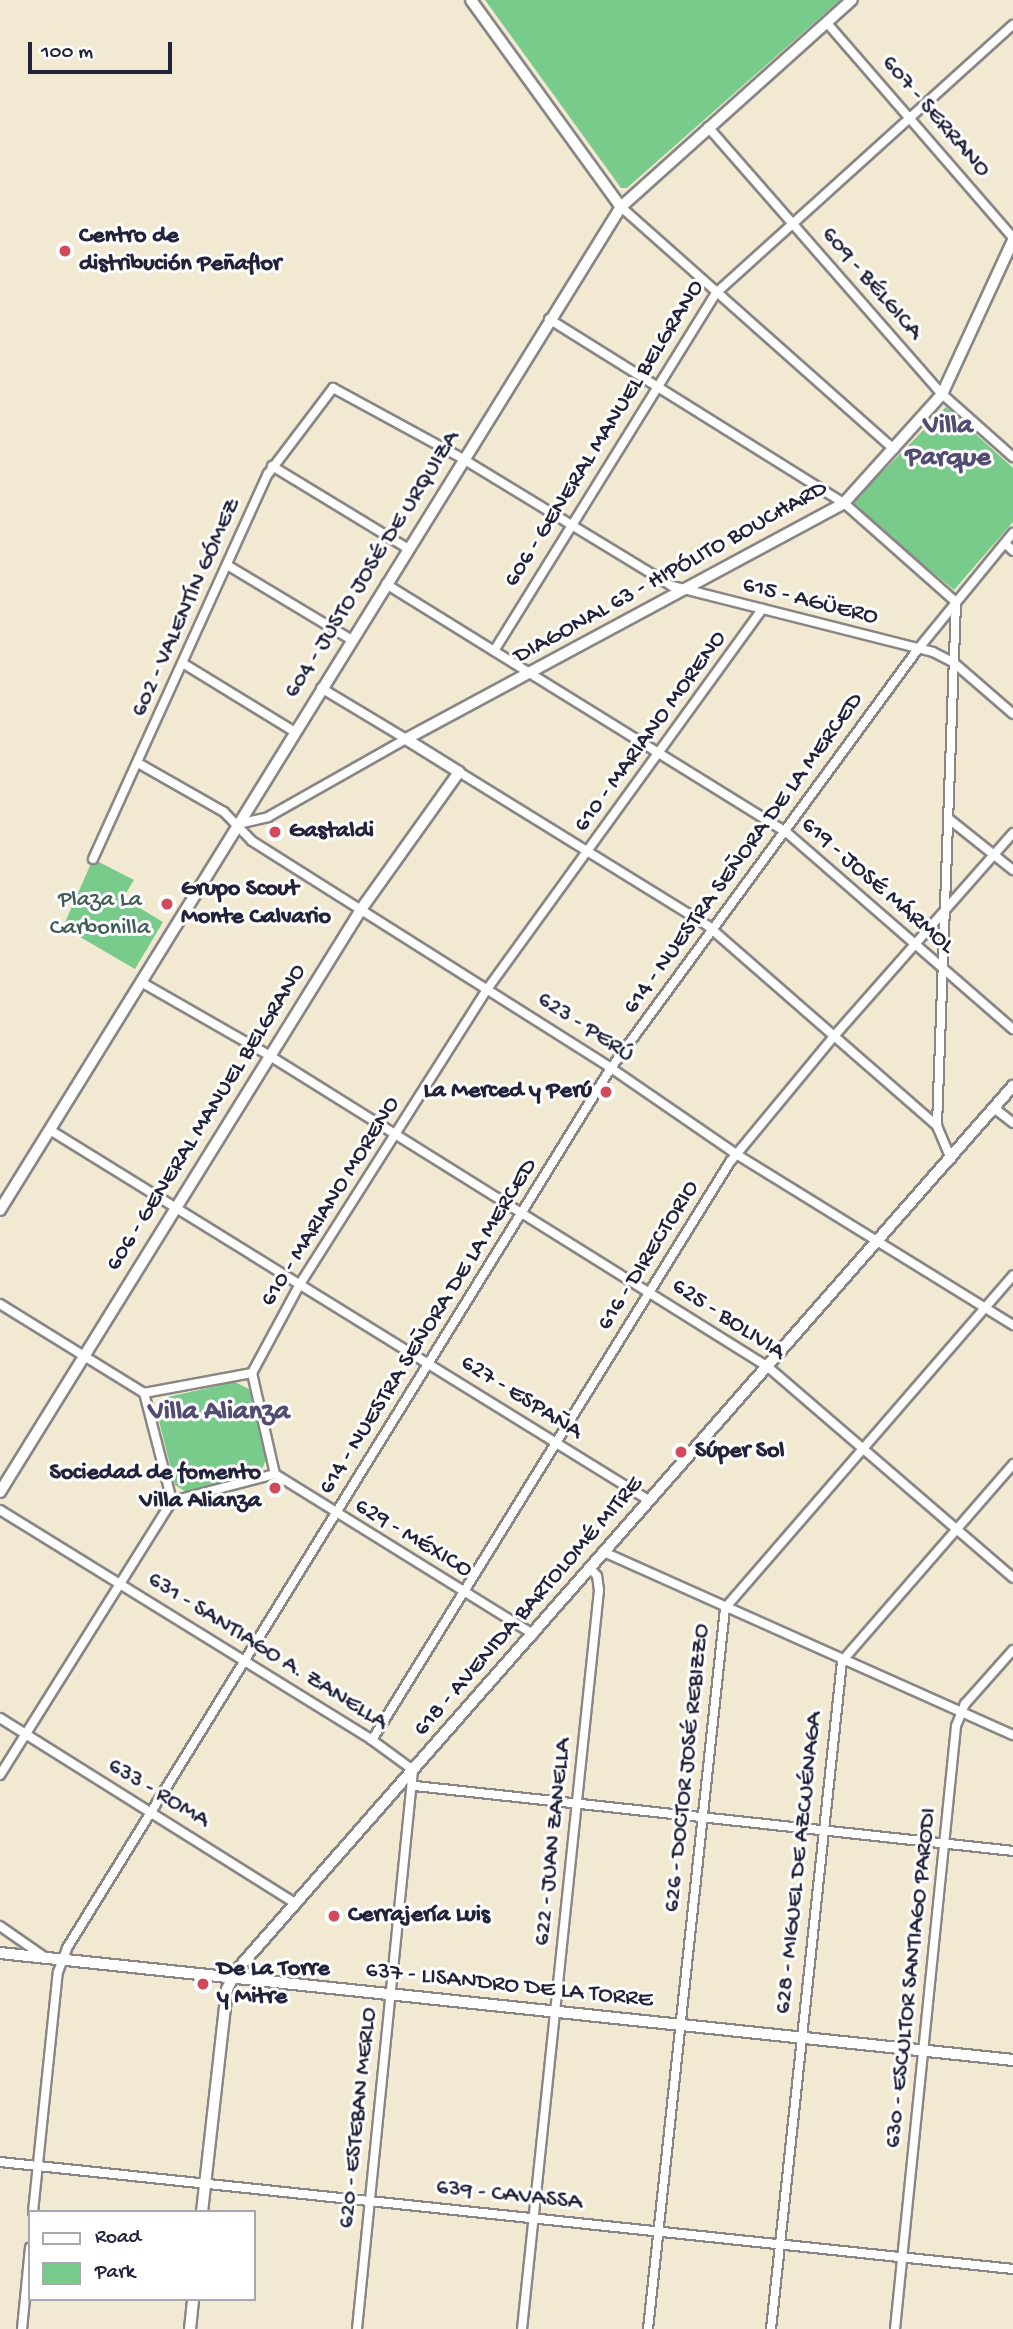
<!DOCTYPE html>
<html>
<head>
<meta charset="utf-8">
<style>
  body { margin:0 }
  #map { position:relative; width:1013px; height:2329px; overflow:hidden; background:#f2e9d2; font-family:"Gochi Hand",sans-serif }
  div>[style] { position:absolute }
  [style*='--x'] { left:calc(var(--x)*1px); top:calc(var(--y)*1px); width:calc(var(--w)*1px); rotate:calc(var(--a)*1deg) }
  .green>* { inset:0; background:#79cb8c }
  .roads { filter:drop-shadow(2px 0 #8a8686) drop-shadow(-2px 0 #8a8686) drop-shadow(0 2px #8a8686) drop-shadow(0 -2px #8a8686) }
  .street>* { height:8px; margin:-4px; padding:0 4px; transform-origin:4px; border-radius:4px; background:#fff }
  .secondary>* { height:10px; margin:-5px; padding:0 5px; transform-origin:5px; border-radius:5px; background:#fff }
  .dots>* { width:19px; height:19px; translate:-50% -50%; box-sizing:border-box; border:4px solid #fff; border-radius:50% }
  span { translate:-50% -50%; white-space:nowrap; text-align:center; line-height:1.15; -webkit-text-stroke:6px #fff; paint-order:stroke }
  .street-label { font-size:24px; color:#22223b }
  .poi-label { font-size:24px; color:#22223b; font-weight:700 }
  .left { translate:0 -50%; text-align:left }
  .right { translate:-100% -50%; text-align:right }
  .park-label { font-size:24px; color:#405d57 }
  .quarter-label { font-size:28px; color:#534c72; font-weight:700 }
  .legend { position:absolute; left:28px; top:2210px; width:228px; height:91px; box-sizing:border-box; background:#fff; border:2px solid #a7a7b1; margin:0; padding:9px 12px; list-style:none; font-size:21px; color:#22223b }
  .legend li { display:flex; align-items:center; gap:14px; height:35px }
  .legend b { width:35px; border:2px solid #a7a7b1 }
  .scale { position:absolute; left:28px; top:42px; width:144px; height:32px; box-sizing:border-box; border:4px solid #22223b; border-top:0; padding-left:9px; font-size:21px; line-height:24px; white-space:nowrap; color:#22223b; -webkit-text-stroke:5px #fff; paint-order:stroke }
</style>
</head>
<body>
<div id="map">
  <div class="green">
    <i style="clip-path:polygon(485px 0,840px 0,627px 188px,621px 188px)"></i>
    <i style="clip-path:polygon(946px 407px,1013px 468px,1013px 522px,954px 590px,856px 509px,854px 501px)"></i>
    <i style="clip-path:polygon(93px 859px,134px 880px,123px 898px,163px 922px,135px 969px,63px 927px)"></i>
    <i style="clip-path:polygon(235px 1382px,249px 1389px,267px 1457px,260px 1474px,186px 1492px,175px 1485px,156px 1409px,163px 1398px)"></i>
  </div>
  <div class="roads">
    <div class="street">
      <i style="--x:827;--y:23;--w:284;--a:49.1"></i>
      <i style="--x:708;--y:127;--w:355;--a:48.8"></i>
      <i style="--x:942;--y:394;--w:95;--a:41.6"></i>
      <i style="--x:621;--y:207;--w:365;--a:41.6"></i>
      <i style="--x:549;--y:319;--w:348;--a:32"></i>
      <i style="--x:844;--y:503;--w:149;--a:41.5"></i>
      <i style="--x:956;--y:602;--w:524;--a:92.08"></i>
      <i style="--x:272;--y:466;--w:158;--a:31.3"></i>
      <i style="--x:1005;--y:543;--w:11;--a:45"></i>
      <i style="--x:227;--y:565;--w:146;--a:31"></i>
      <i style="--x:386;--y:584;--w:469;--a:31.8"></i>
      <i style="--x:785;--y:831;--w:302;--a:41"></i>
      <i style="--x:494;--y:651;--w:421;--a:-58.2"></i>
      <i style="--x:716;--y:293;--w:400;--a:-42.1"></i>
      <i style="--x:184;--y:664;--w:130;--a:31.5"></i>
      <i style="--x:138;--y:763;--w:99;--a:29.7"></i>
      <i style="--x:224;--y:812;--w:40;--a:46"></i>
      <i style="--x:252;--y:841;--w:425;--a:32.3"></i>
      <i style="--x:611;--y:1068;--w:152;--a:34.5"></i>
      <i style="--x:736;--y:1154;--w:326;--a:31.7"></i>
      <i style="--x:459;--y:772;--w:293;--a:31.7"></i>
      <i style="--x:708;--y:926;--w:304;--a:41.1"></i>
      <i style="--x:937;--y:1126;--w:36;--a:67"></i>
      <i style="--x:949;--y:819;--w:82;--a:38.6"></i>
      <i style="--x:238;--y:824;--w:31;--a:-13"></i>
      <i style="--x:268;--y:817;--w:159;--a:-29.5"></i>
      <i style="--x:406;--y:739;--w:99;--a:-149"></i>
      <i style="--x:93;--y:859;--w:423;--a:-65.6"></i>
      <i style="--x:268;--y:474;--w:108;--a:-52.9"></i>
      <i style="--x:333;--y:388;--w:148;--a:28.6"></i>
      <i style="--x:463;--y:459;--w:245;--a:31.3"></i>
      <i style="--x:672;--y:586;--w:269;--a:14.2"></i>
      <i style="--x:933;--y:652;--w:22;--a:27"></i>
      <i style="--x:953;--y:662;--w:79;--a:40.9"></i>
      <i style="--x:141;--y:982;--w:149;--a:29.8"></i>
      <i style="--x:270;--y:1056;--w:587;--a:31.98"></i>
      <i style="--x:768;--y:1367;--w:323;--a:40.7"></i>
      <i style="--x:994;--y:1108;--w:24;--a:38"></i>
      <i style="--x:50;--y:1130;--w:705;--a:31.73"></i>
      <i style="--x:0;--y:1304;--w:169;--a:31.7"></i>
      <i style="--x:252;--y:1373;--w:101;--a:-61.7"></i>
      <i style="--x:300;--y:1284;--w:351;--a:-57.6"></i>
      <i style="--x:488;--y:988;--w:468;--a:-54.1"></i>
      <i style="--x:252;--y:1373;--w:104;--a:77.2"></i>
      <i style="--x:275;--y:1474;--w:304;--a:31.8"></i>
      <i style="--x:144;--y:1393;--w:110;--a:-10.5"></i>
      <i style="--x:172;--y:1501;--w:106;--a:-14.7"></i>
      <i style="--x:0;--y:1510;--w:437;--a:31.7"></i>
      <i style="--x:372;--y:1740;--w:51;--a:36.2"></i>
      <i style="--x:413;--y:1770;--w:562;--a:95.72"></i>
      <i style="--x:606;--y:1553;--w:446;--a:24.1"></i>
      <i style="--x:0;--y:1718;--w:350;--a:32.1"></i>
      <i style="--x:372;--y:1740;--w:680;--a:-58.23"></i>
      <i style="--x:730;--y:1162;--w:165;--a:-50.4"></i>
      <i style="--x:835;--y:1035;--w:269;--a:-48.6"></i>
      <i style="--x:0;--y:1775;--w:324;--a:-57.9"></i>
      <i style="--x:172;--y:1501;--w:112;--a:-104.5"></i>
      <i style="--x:415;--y:1786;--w:602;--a:6.2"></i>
      <i style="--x:0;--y:1926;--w:56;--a:34.8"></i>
      <i style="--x:0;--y:2162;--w:1019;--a:6.03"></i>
      <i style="--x:33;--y:2212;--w:241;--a:-84.1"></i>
      <i style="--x:58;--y:1972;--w:26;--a:-69"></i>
      <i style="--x:67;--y:1948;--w:1035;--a:-58.28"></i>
      <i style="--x:611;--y:1068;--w:519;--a:-53.77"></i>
      <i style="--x:918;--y:649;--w:150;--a:-50.7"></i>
      <i style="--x:22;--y:2329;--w:82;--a:-84.4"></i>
      <i style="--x:522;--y:2329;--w:743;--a:-84.05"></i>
      <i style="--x:599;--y:1590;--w:14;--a:-98"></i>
      <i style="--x:597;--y:1576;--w:9;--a:-131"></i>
      <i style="--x:648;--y:2329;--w:725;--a:-83.9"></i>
      <i style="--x:725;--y:1608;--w:440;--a:-49.1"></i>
      <i style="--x:771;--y:2329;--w:672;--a:-83.93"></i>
      <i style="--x:842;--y:1661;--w:261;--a:-49"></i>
      <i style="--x:895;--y:2329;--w:606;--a:-84.22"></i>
      <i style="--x:956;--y:1726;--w:24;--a:-68"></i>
      <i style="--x:965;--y:1704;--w:72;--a:-48.4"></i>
    </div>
    <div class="secondary">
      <i style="--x:471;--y:0;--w:256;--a:54.1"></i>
      <i style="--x:406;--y:739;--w:498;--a:-28.3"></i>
      <i style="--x:844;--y:503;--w:147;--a:-48"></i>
      <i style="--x:942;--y:394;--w:170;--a:-65.2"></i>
      <i style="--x:0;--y:1210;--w:1180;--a:-58.24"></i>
      <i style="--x:621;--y:207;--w:310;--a:-41.9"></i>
      <i style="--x:0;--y:1492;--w:687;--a:-58.21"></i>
      <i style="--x:362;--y:908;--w:167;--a:-54.5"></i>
      <i style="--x:459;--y:772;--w:62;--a:-148.1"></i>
      <i style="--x:0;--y:1953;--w:1019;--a:6.03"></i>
      <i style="--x:202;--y:2212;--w:224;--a:-83.6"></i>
      <i style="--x:227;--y:1989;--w:20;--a:-63"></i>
      <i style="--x:236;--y:1971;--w:1178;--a:-48.72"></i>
      <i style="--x:190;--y:2329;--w:30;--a:-84"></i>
    </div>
  </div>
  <div class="dots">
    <i style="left:65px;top:251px;background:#d1495b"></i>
    <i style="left:275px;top:832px;background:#d1495b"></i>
    <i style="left:167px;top:904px;background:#d1495b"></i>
    <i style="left:606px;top:1092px;background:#d1495b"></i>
    <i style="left:681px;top:1452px;background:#d1495b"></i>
    <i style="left:275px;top:1488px;background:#d1495b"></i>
    <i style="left:334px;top:1916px;background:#d1495b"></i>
    <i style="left:203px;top:1984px;background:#d1495b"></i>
  </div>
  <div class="street-label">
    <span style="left:935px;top:117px;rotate:49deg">607 - SERRANO</span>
    <span style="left:871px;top:284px;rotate:49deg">609 - BÉLGICA</span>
    <span style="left:605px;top:434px;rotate:-58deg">606 - GENERAL MANUEL BELGRANO</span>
    <span style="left:373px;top:565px;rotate:-58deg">604 - JUSTO JOSÉ DE URQUIZA</span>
    <span style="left:671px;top:573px;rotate:-29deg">DIAGONAL 63 - HIPÓLITO BOUCHARD</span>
    <span style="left:810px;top:602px;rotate:14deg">615 - AGÜERO</span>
    <span style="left:187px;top:608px;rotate:-66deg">602 - VALENTÍN GÓMEZ</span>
    <span style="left:651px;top:732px;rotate:-54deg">610 - MARIANO MORENO</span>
    <span style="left:744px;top:854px;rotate:-54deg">614 - NUESTRA SEÑORA DE LA MERCED</span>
    <span style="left:877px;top:886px;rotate:41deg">619 - JOSÉ MÁRMOL</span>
    <span style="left:585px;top:1028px;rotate:33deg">623 - PERÚ</span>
    <span style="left:207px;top:1118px;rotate:-58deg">606 - GENERAL MANUEL BELGRANO</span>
    <span style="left:331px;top:1202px;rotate:-58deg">610 - MARIANO MORENO</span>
    <span style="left:649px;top:1256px;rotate:-58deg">616 - DIRECTORIO</span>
    <span style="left:728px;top:1320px;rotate:33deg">625 - BOLIVIA</span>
    <span style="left:429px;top:1327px;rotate:-58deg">614 - NUESTRA SEÑORA DE LA MERCED</span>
    <span style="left:521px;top:1398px;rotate:32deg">627 - ESPAÑA</span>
    <span style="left:413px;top:1539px;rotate:31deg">629 - MÉXICO</span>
    <span style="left:529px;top:1607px;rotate:-49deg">618 - AVENIDA BARTOLOMÉ MITRE</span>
    <span style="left:267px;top:1652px;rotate:32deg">631 - SANTIAGO A. ZANELLA</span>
    <span style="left:688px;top:1768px;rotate:-84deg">626 - DOCTOR JOSÉ REBIZZO</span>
    <span style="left:158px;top:1794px;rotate:31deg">633 - ROMA</span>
    <span style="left:554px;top:1842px;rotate:-84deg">622 - JUAN ZANELLA</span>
    <span style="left:800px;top:1863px;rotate:-84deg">628 - MIGUEL DE AZCUÉNAGA</span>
    <span style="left:912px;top:1978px;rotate:-84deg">630 - ESCULTOR SANTIAGO PARODI</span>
    <span style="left:509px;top:1986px;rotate:6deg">637 - LISANDRO DE LA TORRE</span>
    <span style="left:359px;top:2118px;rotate:-84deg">620 - ESTEBAN MERLO</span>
    <span style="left:509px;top:2196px;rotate:6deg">639 - CAVASSA</span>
  </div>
  <div class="poi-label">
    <span class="left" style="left:79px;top:251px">Centro de<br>distribución Peñaflor</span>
    <span class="left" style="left:289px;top:832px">Gastaldi</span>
    <span class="left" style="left:181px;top:904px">Grupo Scout<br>Monte Calvario</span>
    <span class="right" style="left:592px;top:1092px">La Merced y Perú</span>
    <span class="left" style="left:695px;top:1452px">Súper Sol</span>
    <span class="right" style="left:261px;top:1488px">Sociedad de fomento<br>Villa Alianza</span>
    <span class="left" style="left:348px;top:1916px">Cerrajería Luis</span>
    <span class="left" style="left:217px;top:1984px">De La Torre<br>y Mitre</span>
  </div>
  <div class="park-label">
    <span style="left:100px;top:915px">Plaza La<br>Carbonilla</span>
  </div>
  <div class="quarter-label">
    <span style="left:948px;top:443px">Villa<br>Parque</span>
    <span style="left:219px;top:1413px">Villa Alianza</span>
  </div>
  <ul class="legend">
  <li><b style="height:9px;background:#fff"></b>Road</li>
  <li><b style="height:19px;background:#79cb8c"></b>Park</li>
  </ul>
  <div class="scale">100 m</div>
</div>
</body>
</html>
